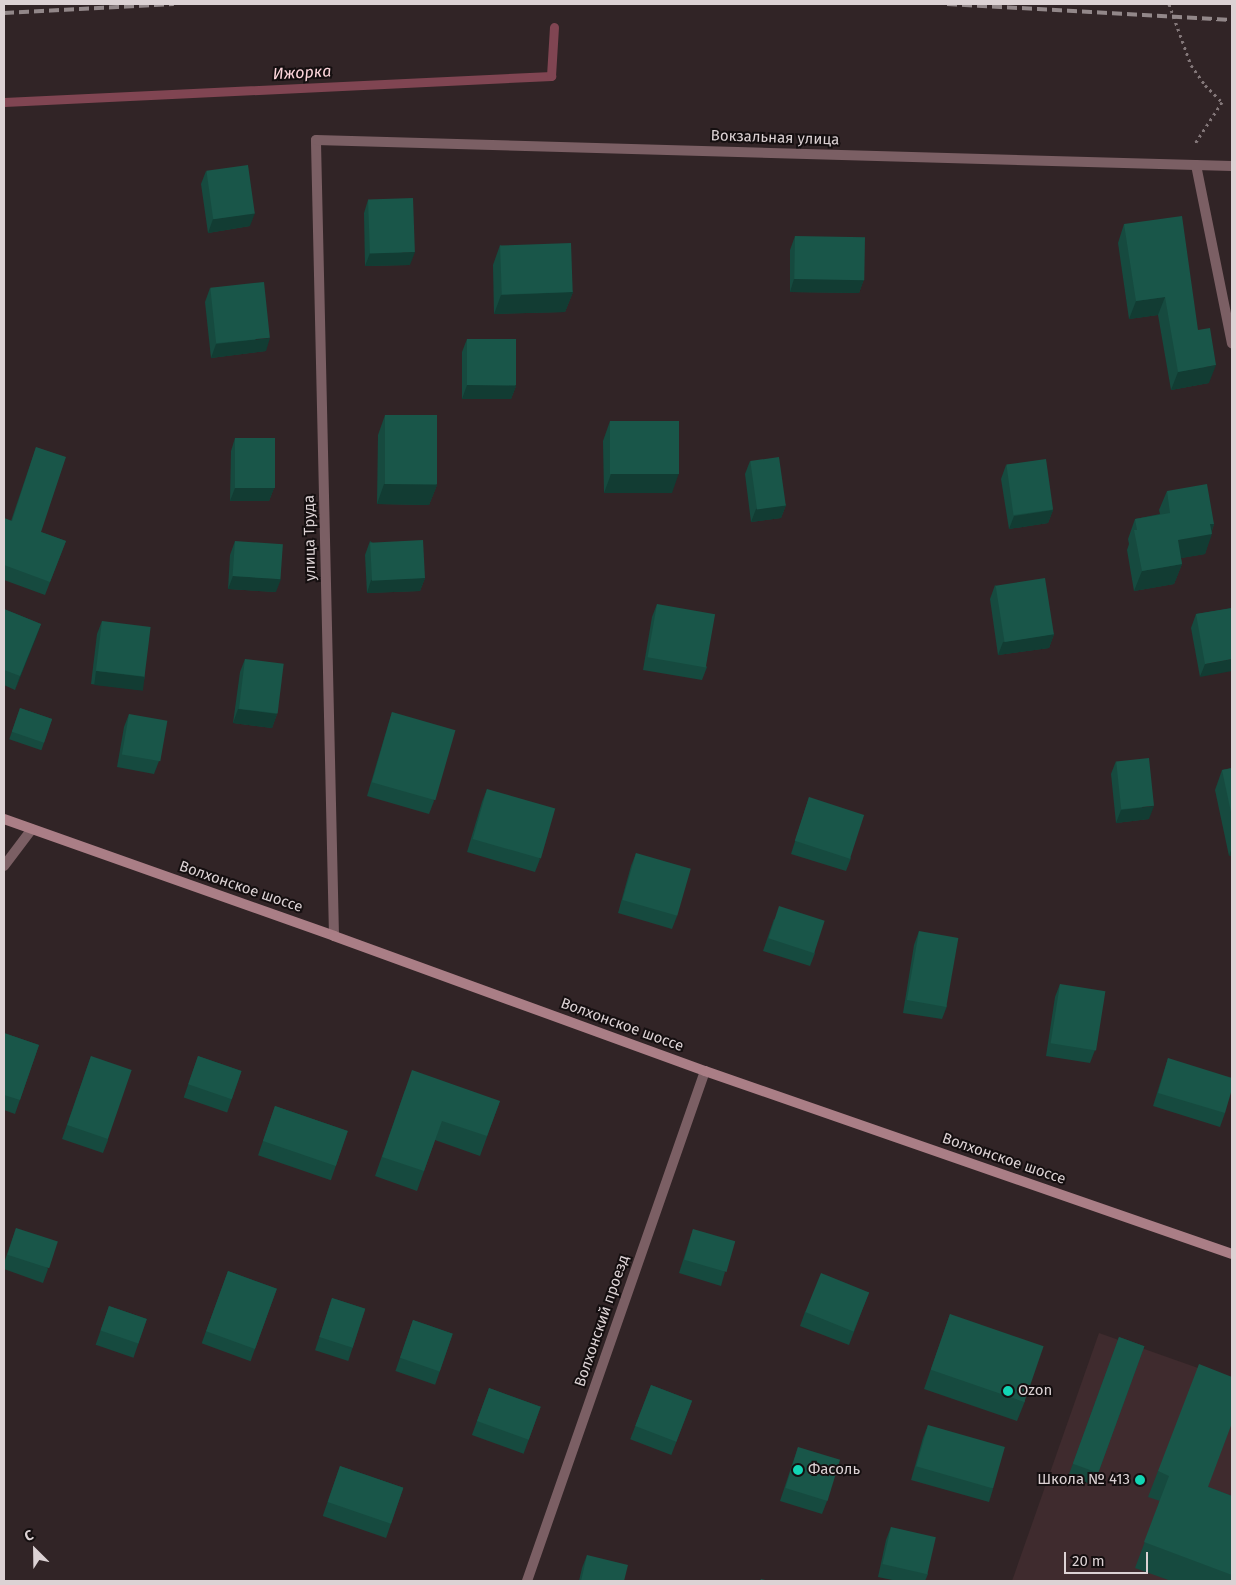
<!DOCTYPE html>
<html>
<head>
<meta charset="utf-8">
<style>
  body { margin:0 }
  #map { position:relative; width:1236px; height:1585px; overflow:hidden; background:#312426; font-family:"Fira Sans",sans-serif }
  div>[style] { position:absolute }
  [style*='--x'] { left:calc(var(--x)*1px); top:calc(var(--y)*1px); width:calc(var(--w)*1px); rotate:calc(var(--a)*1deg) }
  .built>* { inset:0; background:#3f2b2e }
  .stream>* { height:9px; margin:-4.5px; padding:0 4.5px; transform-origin:4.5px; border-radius:4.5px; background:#804552 }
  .path>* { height:3px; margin-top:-1.5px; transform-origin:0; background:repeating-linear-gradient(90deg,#837779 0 2.5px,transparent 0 6.5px) }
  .street>* { height:10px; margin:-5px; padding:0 5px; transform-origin:5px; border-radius:5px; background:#7b5f64 }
  .secondary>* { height:10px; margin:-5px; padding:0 5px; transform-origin:5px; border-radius:5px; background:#aa7e86 }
  .rail>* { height:4px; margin-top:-2px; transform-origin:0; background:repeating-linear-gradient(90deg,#928789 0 10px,transparent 0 15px) }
  .wall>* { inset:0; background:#164a3f; transform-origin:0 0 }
  .shaded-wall>* { inset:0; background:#123c33; transform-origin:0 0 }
  .building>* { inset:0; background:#195649; transform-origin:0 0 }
  .dots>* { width:14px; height:14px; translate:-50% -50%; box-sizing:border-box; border:2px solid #150f10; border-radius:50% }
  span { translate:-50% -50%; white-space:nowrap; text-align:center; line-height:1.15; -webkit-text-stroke:4px #150f10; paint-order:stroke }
  .street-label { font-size:15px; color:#dcd2d4 }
  .poi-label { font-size:15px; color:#dcd2d4 }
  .left { translate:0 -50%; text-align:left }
  .right { translate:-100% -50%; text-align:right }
  .water-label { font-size:16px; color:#fcd5db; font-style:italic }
  .frame { position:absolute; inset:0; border:5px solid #dcd2d4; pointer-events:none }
  .north { position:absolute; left:10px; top:1525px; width:50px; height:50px; -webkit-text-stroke:4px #150f10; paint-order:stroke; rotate:337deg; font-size:14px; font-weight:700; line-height:20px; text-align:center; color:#dcd2d4 }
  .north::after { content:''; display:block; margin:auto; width:18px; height:22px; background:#dcd2d4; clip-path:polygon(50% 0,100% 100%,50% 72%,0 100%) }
  .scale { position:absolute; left:1064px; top:1552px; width:84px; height:22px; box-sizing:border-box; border:2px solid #dcd2d4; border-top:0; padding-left:6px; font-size:15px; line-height:18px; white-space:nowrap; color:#dcd2d4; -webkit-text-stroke:4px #150f10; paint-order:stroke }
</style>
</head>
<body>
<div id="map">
  <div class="built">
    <i style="clip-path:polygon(1099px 1333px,1232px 1380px,1232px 1581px,1012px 1581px)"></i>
  </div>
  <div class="stream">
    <i style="--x:4;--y:102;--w:548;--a:-2.72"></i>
    <i style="--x:551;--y:76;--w:49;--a:-86.5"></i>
  </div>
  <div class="path">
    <i style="--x:1169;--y:4;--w:65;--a:70.2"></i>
    <i style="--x:1191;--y:65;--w:24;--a:55"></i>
    <i style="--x:1205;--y:85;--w:24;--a:45"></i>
    <i style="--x:1222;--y:102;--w:51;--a:123.1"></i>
  </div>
  <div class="street">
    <i style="--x:1196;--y:165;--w:182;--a:78.6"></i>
    <i style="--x:4;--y:866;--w:46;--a:-52.9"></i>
    <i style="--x:334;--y:936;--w:796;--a:-91.3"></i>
    <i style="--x:316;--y:140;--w:916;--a:1.63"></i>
    <i style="--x:527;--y:1581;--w:540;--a:-70.76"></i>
  </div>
  <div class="secondary">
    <i style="--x:4;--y:819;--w:350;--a:19.5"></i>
    <i style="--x:334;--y:936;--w:395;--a:20"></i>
    <i style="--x:705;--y:1071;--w:558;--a:19.15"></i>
  </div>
  <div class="rail">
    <i style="--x:947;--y:4;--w:285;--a:3.2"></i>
    <i style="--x:4;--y:13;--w:170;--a:-3"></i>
  </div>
  <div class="wall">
    <i style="clip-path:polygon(206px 171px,250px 226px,208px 233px,201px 184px)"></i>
    <i style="clip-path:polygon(368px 200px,410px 265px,365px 266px,364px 213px)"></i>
    <i style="clip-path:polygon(1124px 224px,1198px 330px,1209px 383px,1171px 390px,1158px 315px,1129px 319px,1118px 243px)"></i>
    <i style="clip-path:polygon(795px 236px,864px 279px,859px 293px,790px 292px,790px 250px)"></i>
    <i style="clip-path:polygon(500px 245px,573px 292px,565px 312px,494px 314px,493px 265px)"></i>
    <i style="clip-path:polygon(210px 288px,266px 351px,211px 358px,205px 302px)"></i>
    <i style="clip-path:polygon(467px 339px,516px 386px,511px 399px,462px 399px,462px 352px)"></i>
    <i style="clip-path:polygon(385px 415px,437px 485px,429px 505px,377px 504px,378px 435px)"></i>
    <i style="clip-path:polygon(610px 421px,672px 493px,604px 493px,603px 441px)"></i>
    <i style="clip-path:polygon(235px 438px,274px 488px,269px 501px,230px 501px,231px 451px)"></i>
    <i style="clip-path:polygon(36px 447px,41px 532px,66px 541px,45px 595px,4px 580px,4px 518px,11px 521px)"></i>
    <i style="clip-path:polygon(750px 461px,786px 505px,781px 518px,751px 522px,745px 474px)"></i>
    <i style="clip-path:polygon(1006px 465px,1053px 510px,1048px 523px,1009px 529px,1001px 479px)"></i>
    <i style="clip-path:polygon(1167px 491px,1214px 524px,1205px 554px,1181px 558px,1182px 564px,1174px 584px,1134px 591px,1127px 550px,1129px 544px,1128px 539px,1135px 519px,1160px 514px,1159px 510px)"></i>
    <i style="clip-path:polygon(235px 541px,276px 592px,228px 589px,230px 555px)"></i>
    <i style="clip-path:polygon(370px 541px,425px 578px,420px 591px,367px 593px,365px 555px)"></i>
    <i style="clip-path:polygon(995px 585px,1054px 634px,1049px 648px,998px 655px,990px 599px)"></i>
    <i style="clip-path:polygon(657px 604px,707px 667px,702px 680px,643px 670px,652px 617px)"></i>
    <i style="clip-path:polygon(1232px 608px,1200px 677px,1191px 628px,1196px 614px)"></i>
    <i style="clip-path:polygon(4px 609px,41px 624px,15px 690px,4px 685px)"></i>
    <i style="clip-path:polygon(102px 621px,145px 677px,140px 690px,91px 684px,97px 634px)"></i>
    <i style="clip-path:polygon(245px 659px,277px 714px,272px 728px,233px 723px,240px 672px)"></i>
    <i style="left:20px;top:708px;width:34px;height:33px;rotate:19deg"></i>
    <i style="clip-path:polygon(392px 712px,434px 801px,429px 814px,367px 796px,388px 725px)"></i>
    <i style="clip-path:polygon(129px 714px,159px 761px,154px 774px,117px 767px,124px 727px)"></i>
    <i style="clip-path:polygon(1116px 761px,1149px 819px,1116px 823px,1111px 774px)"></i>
    <i style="clip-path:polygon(1232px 768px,1232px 855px,1229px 856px,1215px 790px,1222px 770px)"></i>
    <i style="clip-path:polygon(487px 789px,540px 859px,535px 872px,467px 852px,482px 802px)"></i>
    <i style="clip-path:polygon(809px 797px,851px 858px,846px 871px,791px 854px)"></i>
    <i style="clip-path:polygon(636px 853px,677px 916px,672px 929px,618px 913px,631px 866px)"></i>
    <i style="clip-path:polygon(774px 919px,815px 953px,810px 966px,763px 951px)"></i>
    <i style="clip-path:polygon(919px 931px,947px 1006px,942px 1019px,903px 1013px,914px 945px)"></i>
    <i style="clip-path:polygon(1060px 984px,1095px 1050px,1090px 1063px,1046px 1056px,1055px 997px)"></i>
    <i style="clip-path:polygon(4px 1033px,39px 1045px,15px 1114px,4px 1110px)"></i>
    <i style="clip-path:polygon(91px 1056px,108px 1140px,103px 1153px,62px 1139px)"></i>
    <i style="left:198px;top:1056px;width:46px;height:44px;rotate:19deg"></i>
    <i style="clip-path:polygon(1168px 1058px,1225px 1113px,1220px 1127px,1153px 1106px)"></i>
    <i style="clip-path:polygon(405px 1090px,500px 1101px,480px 1156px,435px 1140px,417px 1191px,375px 1176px)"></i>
    <i style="left:275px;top:1106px;width:77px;height:52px;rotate:19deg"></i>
    <i style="clip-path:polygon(16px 1228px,48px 1269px,43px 1283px,4px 1269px,4px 1263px)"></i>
    <i style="clip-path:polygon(693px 1229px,725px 1272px,721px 1286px,679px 1273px)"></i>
    <i style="left:228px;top:1271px;width:52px;height:77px;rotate:20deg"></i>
    <i style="clip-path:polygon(869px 1292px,849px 1345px,800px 1326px,805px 1312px)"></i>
    <i style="left:332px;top:1298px;width:35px;height:55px;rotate:18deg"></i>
    <i style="left:109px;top:1306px;width:40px;height:41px;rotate:19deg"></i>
    <i style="clip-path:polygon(950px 1314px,1025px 1401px,1017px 1421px,924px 1389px)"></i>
    <i style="left:413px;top:1320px;width:42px;height:54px;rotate:19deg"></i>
    <i style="left:1119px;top:1337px;width:27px;height:148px;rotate:20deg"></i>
    <i style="left:651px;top:1385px;width:44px;height:58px;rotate:21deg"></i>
    <i style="left:489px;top:1388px;width:55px;height:50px;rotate:20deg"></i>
    <i style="clip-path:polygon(928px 1425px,993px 1489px,989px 1502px,911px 1480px,923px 1438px)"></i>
    <i style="clip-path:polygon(798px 1447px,827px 1501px,822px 1514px,780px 1501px)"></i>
    <i style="left:340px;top:1466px;width:67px;height:53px;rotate:19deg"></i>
    <i style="clip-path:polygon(1158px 1471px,1209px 1487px,1232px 1496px,1232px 1581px,1171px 1581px,1135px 1568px,1160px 1501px,1148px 1497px)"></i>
    <i style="clip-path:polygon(891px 1527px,928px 1574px,925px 1581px,897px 1581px,878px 1577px,886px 1540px)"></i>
    <i style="clip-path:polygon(587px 1555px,624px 1581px,579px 1581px,582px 1568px)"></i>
  </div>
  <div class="shaded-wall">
    <i style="clip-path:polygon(255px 213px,250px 226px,208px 233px,213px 219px)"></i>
    <i style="clip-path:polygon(415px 252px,410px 265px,365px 266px,370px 253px)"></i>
    <i style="clip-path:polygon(794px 279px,864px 279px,859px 293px,790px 292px)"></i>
    <i style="clip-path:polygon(573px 292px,565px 312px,494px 314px,501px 295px)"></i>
    <i style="clip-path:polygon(1165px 297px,1158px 315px,1129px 319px,1136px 301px)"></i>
    <i style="clip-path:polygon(270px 338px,266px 351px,211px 358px,216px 344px)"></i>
    <i style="clip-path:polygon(1216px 365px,1209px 383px,1171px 390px,1178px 372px)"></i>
    <i style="clip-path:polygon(467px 385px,516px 386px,511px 399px,462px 399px)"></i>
    <i style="clip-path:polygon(679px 473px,672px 493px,604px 493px,611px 474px)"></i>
    <i style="clip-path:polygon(384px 484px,437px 485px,429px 505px,377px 504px)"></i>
    <i style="clip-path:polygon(235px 488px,274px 488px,269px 501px,230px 501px)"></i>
    <i style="clip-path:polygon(786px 505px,781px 518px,751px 522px,756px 509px)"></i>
    <i style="clip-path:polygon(1053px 510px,1048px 523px,1009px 529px,1014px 516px)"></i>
    <i style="clip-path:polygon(1210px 524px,1214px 524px,1210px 535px,1212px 534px,1205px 554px,1170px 560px,1178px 540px)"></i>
    <i style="clip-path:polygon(1182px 564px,1174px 584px,1134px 591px,1142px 571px)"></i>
    <i style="clip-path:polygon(233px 576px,281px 579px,276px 592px,228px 589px)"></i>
    <i style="clip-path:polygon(425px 578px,420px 591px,367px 593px,371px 580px)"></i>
    <i style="clip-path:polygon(41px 624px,36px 638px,15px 690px,20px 676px)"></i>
    <i style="clip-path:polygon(1054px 634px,1049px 648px,998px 655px,1003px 642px)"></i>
    <i style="clip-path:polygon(1232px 659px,1232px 671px,1200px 677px,1205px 664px)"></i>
    <i style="left:96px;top:671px;width:49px;height:14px;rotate:7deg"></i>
    <i style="clip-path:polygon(238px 709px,277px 714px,272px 728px,233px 723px)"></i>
    <i style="clip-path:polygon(1154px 806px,1149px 819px,1116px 823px,1121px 810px)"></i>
    <i style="clip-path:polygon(1232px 847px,1232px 855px,1229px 856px)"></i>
  </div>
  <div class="building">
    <i style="left:248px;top:165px;width:49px;height:42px;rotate:82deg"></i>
    <i style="left:413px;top:198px;width:54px;height:45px;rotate:88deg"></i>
    <i style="clip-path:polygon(1182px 216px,1198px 330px,1210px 328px,1216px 365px,1178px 372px,1165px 297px,1136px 301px,1124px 224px)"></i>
    <i style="left:795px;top:236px;width:70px;height:43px;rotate:1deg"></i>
    <i style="left:571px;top:243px;width:49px;height:71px;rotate:88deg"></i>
    <i style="left:264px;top:282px;width:56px;height:54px;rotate:84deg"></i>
    <i style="left:467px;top:339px;width:49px;height:46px"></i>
    <i style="left:385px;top:415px;width:52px;height:69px"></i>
    <i style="left:610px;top:421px;width:69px;height:53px"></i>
    <i style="left:235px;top:438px;width:40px;height:50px"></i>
    <i style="clip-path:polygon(36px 447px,66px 457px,41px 532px,66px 541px,50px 582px,4px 565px,4px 518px,12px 521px)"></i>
    <i style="left:779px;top:457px;width:49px;height:29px;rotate:82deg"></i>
    <i style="left:1046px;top:459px;width:51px;height:40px;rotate:82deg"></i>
    <i style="clip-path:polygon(1207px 484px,1214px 524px,1210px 524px,1212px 534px,1178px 540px,1182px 564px,1142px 571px,1134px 530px,1137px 530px,1135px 519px,1170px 513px,1167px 491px)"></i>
    <i style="left:423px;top:540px;width:38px;height:53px;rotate:87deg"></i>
    <i style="left:235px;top:541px;width:48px;height:35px;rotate:4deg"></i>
    <i style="left:1045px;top:578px;width:57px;height:50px;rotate:81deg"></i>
    <i style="left:657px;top:604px;width:59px;height:54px;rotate:10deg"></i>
    <i style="clip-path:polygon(1232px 608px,1232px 659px,1205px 664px,1196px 614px)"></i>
    <i style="clip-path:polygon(4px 609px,41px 624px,20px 676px,4px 670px)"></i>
    <i style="left:102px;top:621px;width:49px;height:50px;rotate:7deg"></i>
    <i style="left:245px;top:659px;width:39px;height:50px;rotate:7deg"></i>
    <i style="left:20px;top:708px;width:34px;height:25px;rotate:19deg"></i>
    <i style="left:392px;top:712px;width:66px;height:73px;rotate:16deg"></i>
    <i style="left:129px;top:714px;width:39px;height:41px;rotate:10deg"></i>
    <i style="left:1149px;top:758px;width:48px;height:33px;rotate:84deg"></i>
    <i style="clip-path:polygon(1232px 768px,1232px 817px,1222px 770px)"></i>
    <i style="left:487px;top:789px;width:71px;height:52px;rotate:16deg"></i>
    <i style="left:809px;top:797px;width:58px;height:46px;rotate:18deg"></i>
    <i style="left:636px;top:853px;width:57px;height:49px;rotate:16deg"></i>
    <i style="left:779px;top:906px;width:48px;height:34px;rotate:18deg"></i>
    <i style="left:919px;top:931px;width:40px;height:70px;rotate:10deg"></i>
    <i style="left:1060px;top:984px;width:46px;height:60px;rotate:9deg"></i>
    <i style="clip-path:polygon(4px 1033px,39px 1045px,20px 1100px,4px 1095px)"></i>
    <i style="left:91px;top:1056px;width:43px;height:73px;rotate:19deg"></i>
    <i style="left:198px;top:1056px;width:46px;height:30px;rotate:19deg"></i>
    <i style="clip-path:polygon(1168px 1058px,1232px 1078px,1232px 1089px,1225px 1113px,1158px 1093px)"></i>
    <i style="clip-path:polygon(412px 1070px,500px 1101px,487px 1136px,442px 1121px,424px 1171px,382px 1157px)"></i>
    <i style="left:275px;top:1106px;width:77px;height:37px;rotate:19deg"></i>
    <i style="left:16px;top:1228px;width:44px;height:28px;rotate:18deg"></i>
    <i style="left:693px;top:1229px;width:44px;height:32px;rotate:16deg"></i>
    <i style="left:228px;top:1271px;width:52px;height:64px;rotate:20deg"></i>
    <i style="left:821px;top:1273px;width:52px;height:42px;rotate:22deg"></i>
    <i style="left:332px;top:1298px;width:35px;height:41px;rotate:18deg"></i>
    <i style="left:109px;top:1306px;width:40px;height:26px;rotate:19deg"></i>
    <i style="left:950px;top:1314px;width:99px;height:59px;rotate:19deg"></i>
    <i style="left:413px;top:1320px;width:42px;height:40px;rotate:19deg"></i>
    <i style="left:1119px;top:1337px;width:27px;height:135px;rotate:20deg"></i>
    <i style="clip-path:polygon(1199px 1364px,1232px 1377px,1232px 1423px,1208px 1487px,1232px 1496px,1232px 1575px,1144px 1542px,1169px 1476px,1158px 1471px)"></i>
    <i style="left:651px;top:1385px;width:44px;height:44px;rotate:21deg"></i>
    <i style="left:489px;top:1388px;width:55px;height:35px;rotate:20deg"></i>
    <i style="left:928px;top:1425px;width:80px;height:43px;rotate:16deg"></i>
    <i style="left:798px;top:1447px;width:44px;height:43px;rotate:17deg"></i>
    <i style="left:340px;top:1466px;width:67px;height:38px;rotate:19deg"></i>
    <i style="left:891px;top:1527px;width:46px;height:38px;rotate:13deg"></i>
    <i style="clip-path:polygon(587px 1555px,628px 1565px,624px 1581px,581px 1581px)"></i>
    <i style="clip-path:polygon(761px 1579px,770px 1581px,760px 1581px)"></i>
  </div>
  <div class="dots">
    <i style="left:1008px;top:1391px;background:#12d5b4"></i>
    <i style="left:798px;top:1470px;background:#12d5b4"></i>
    <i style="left:1140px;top:1480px;background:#12d5b4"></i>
  </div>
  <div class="street-label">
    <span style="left:775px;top:138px;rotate:2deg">Вокзальная улица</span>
    <span style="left:310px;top:538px;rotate:-91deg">улица Труда</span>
    <span style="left:241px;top:887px;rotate:19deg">Волхонское шоссе</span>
    <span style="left:622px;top:1025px;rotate:20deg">Волхонское шоссе</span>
    <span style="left:1004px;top:1159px;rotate:19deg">Волхонское шоссе</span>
    <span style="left:602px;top:1321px;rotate:-71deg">Волхонский проезд</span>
  </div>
  <div class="poi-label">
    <span class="left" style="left:1018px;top:1391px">Ozon</span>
    <span class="left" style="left:808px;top:1470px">Фасоль</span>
    <span class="right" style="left:1130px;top:1480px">Школа № 413</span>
  </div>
  <div class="water-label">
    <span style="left:302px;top:73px;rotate:-3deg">Ижорка</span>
  </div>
  <div class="frame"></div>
  <div class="north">С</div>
  <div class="scale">20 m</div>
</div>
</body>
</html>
